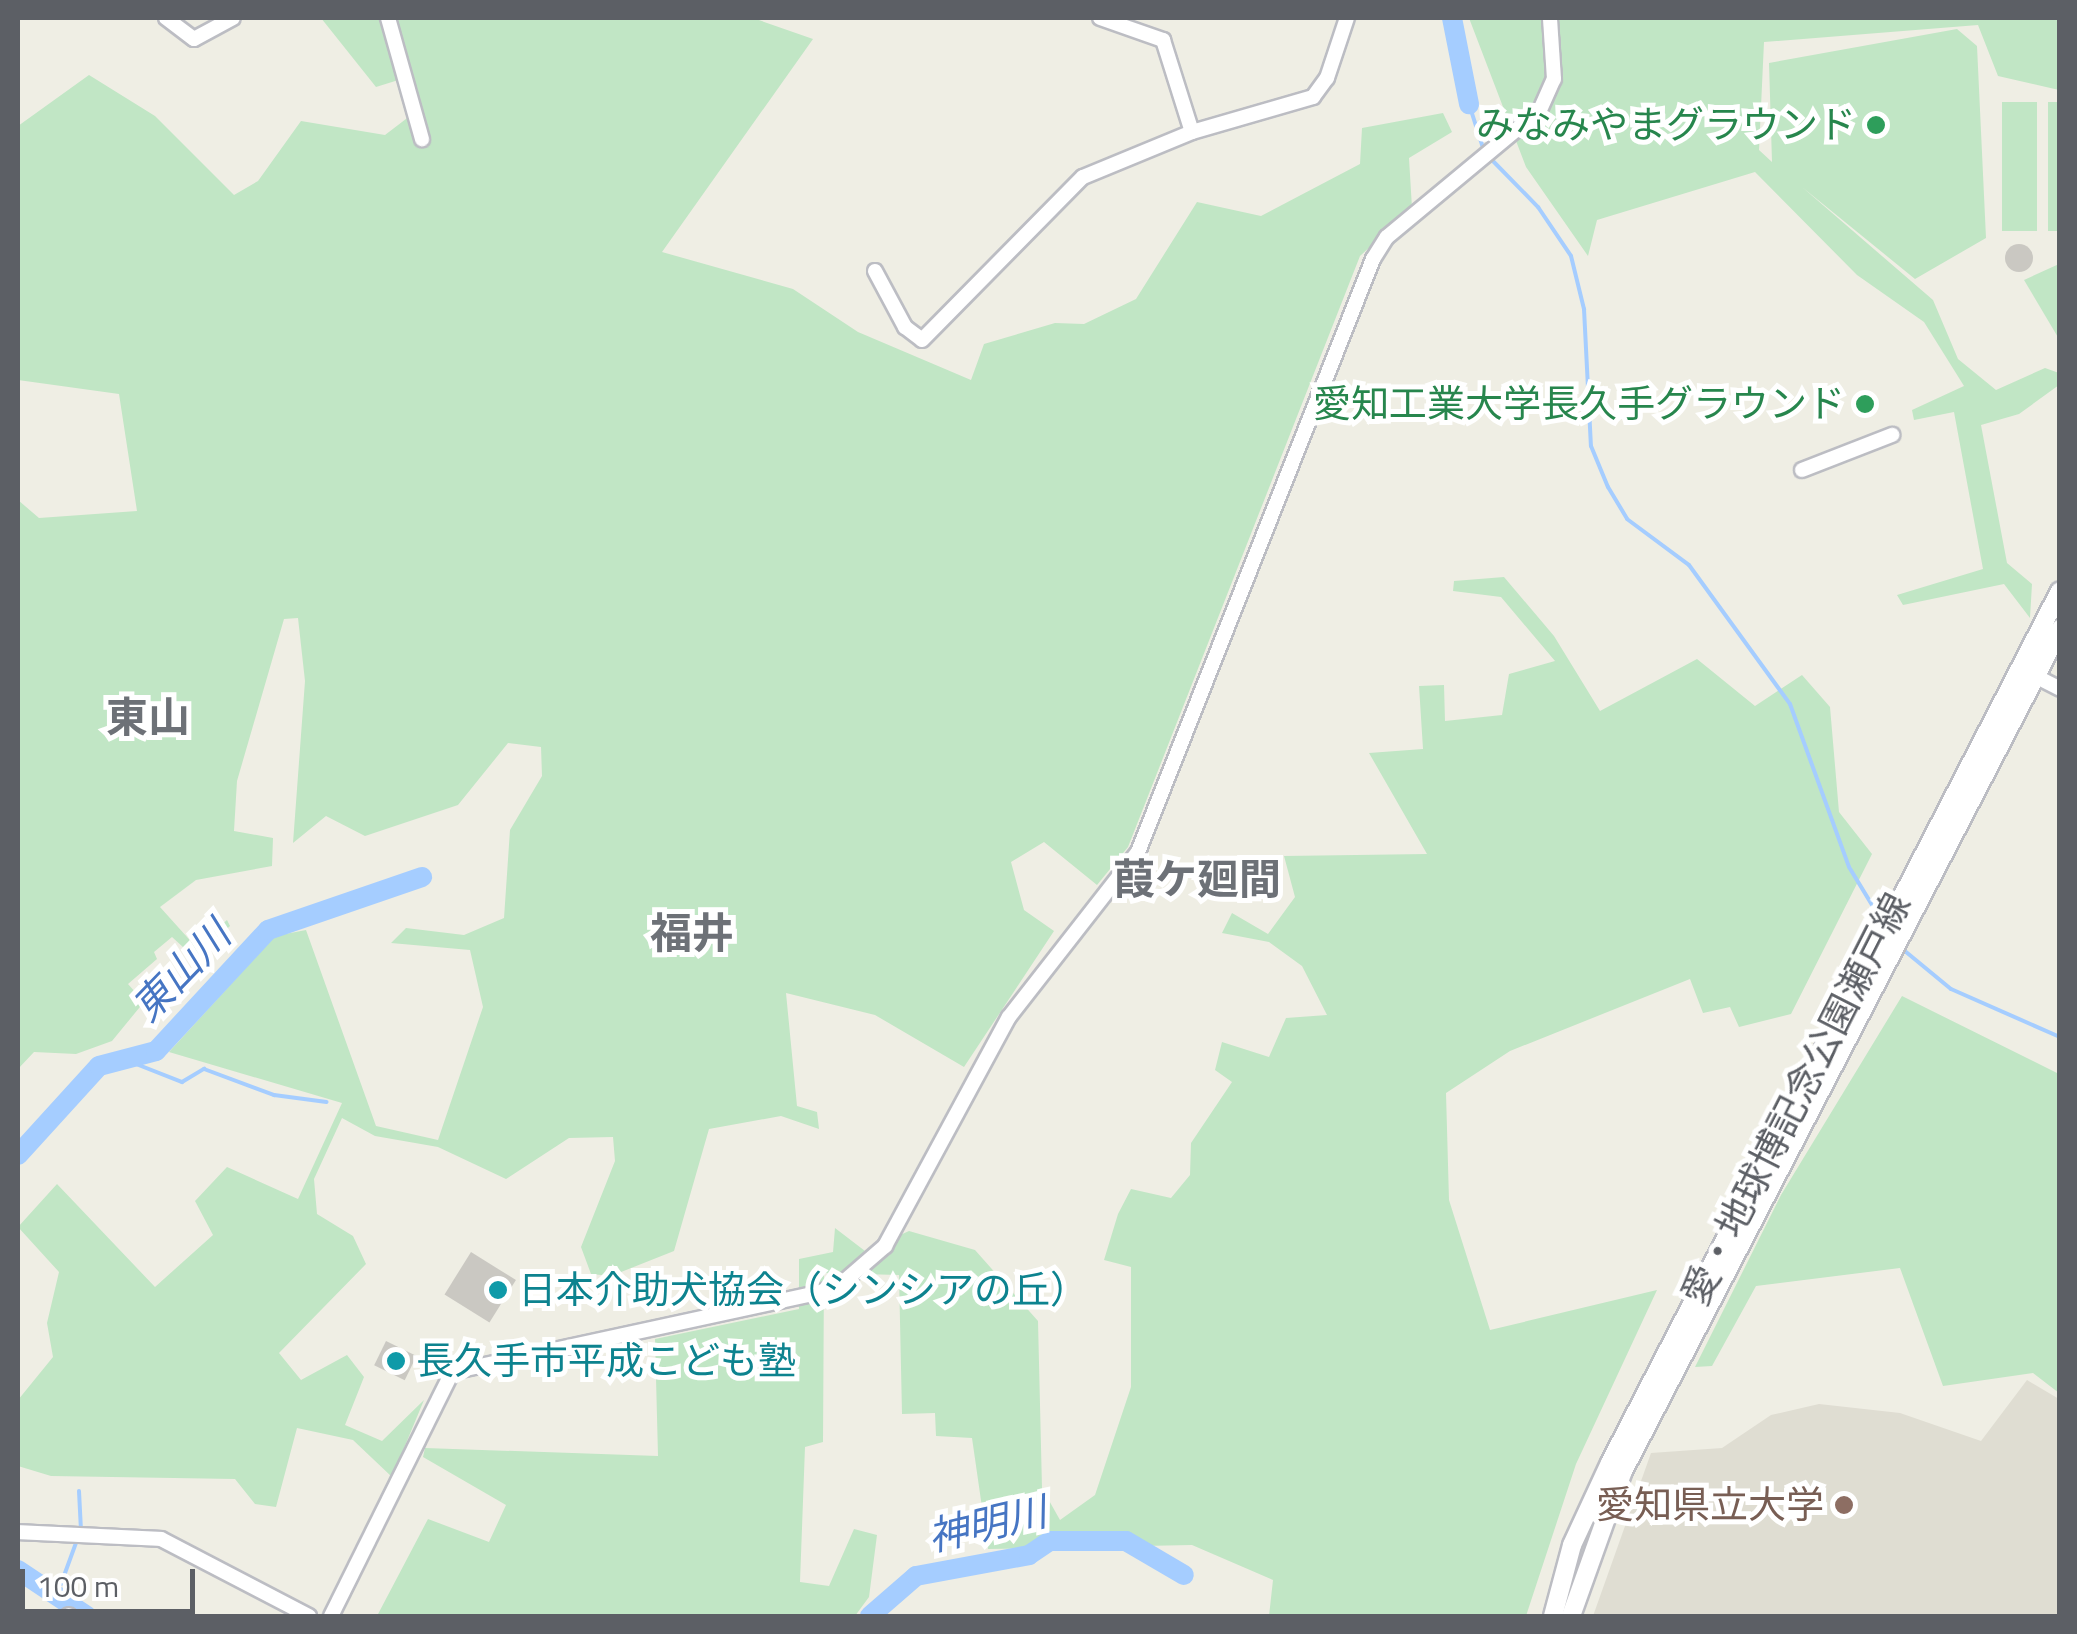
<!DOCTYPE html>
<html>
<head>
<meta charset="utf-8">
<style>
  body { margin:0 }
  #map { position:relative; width:2077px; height:1634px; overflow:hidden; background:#efeee4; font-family:"Titillium Web","Noto Sans JP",sans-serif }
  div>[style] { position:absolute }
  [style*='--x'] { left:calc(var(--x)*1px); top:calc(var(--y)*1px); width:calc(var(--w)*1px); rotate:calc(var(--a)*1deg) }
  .education>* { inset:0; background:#dfddd2 }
  .green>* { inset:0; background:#c1e6c5; transform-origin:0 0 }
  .stream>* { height:4px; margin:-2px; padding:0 2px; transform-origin:2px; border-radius:2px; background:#a5cdff }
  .river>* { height:20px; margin:-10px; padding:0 10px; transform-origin:10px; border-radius:10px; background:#a5cdff }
  .building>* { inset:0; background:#cac8c2; transform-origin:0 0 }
  .round { border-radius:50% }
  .roads { filter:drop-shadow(2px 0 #bcbdc3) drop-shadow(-2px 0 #bcbdc3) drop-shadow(0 2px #bcbdc3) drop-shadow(0 -2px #bcbdc3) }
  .street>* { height:14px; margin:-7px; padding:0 7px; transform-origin:7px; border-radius:7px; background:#fff }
  .secondary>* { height:18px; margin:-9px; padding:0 9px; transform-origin:9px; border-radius:9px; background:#fff }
  .dots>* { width:28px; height:28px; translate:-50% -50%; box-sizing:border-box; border:5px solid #fff; border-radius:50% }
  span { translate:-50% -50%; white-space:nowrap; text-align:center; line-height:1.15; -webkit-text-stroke:10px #fff; paint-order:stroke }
  .leisure-label { font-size:38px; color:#27864d }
  .right { translate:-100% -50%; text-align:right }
  .street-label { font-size:38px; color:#5c5f65 }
  .culture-label { font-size:38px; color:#0d838f }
  .left { translate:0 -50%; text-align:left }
  .education-label { font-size:38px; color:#785e54 }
  .water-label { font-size:40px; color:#4675c3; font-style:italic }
  .quarter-label { font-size:42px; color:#6d7177; font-weight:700 }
  .frame { position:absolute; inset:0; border:20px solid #5c5f65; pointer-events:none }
  .scale { position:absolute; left:20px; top:1569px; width:175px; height:45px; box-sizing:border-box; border:5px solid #5c5f65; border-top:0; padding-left:12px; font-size:30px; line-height:35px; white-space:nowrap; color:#5c5f65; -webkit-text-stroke:8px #fff; paint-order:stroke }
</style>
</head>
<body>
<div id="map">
  <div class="education">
    <i style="clip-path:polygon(2027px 1380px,2059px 1399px,2059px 1616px,1593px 1616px,1651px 1453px,1722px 1448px,1771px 1415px,1819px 1404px,1900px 1413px,1981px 1441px)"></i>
  </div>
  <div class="green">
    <i style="clip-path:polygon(321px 18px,753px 18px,813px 39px,662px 252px,793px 289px,858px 332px,971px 380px,984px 344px,1055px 323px,1084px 324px,1136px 299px,1197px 202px,1261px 216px,1360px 164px,1362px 128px,1443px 113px,1452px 132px,1409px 158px,1412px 208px,1360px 256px,1128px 847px,1097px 885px,1044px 842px,1011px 862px,1024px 910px,1054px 931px,964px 1067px,875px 1015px,786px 993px,797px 1106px,817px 1112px,819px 1129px,781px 1116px,709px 1129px,674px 1251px,611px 1276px,591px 1274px,581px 1247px,615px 1161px,613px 1137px,569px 1138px,506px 1179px,438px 1147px,375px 1136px,342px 1118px,314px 1179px,317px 1214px,353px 1236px,366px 1264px,279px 1353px,301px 1380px,347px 1355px,364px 1377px,345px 1425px,382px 1441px,424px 1400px,392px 1477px,353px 1440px,297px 1428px,276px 1507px,255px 1504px,235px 1479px,51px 1476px,18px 1466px,18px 1400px,53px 1357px,47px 1323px,59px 1272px,18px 1227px,57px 1184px,155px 1287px,213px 1235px,195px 1201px,227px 1167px,298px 1199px,342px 1103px,169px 1052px,275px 936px,306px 930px,376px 1126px,438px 1140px,483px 1007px,470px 950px,391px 943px,406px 928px,464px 935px,504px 918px,510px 830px,542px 776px,541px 747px,508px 743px,458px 805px,365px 836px,326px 816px,293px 843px,305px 681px,298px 618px,284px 619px,237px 781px,234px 831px,273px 838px,272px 866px,196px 880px,160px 907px,196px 947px,227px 920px,230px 926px,195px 958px,172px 937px,154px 952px,157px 959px,128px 984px,144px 1002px,112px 1041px,76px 1054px,34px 1052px,18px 1069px,18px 500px,39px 518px,137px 511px,119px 394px,18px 380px,18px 126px,89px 75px,155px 116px,234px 195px,258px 181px,301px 121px,385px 135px,419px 109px,408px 77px,376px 87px)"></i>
    <i style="clip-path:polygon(1469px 18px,2059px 18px,2059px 90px,1998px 76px,1978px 25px,1764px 42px,1759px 150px,1772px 162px,1769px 63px,1957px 29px,1977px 46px,1986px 238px,1915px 279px,1802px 187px,1933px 300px,1958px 359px,1996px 390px,2045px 368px,2059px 373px,2059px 385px,2019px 414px,1981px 425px,2007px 563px,2032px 584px,2030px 618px,2004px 584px,1903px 605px,1897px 595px,1983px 569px,1954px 412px,1914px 420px,1912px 410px,1964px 386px,1924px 322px,1857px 275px,1755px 172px,1597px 220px,1588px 256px,1526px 167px)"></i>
    <i style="left:2002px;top:102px;width:35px;height:129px"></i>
    <i style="left:2048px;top:102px;width:11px;height:129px"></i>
    <i style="clip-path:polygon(2059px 264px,2059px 339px,2024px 280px)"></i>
    <i style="clip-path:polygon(1504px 577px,1554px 636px,1600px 711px,1697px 659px,1755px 706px,1802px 675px,1830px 707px,1839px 812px,1872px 854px,1791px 1014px,1739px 1027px,1730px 1007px,1703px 1013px,1690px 979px,1510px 1051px,1446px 1093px,1449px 1200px,1490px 1330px,1657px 1290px,1576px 1464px,1526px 1616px,1269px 1616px,1273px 1580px,1192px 1545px,988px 1549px,972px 1438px,936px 1436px,935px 1413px,902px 1414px,899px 1275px,824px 1273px,823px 1442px,805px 1447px,800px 1582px,829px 1586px,854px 1529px,877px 1535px,869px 1597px,855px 1616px,377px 1616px,428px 1519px,489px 1542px,506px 1505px,423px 1457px,425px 1448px,658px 1456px,655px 1339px,799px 1309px,799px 1259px,833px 1252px,835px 1228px,865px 1251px,909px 1231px,975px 1250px,1038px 1321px,1042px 1488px,1060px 1520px,1095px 1495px,1131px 1387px,1131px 1267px,1104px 1260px,1118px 1214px,1131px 1189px,1171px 1198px,1190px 1175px,1191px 1143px,1232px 1082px,1215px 1070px,1222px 1042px,1269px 1057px,1286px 1018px,1327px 1015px,1302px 966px,1269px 942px,1222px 933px,1232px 913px,1268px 934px,1295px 897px,1284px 856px,1427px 854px,1369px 753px,1423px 749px,1419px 686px,1444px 685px,1445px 721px,1502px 715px,1509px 674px,1555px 661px,1501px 597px,1453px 591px,1454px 581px)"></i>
    <i style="clip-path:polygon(1902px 996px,2059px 1074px,2059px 1393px,2033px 1373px,1943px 1386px,1900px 1268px,1756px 1286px,1712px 1366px,1695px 1367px,1781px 1195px)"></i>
  </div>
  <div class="stream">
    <i style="--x:1469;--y:104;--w:49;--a:72.3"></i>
    <i style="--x:1490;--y:158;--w:69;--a:45.6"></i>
    <i style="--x:1538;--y:207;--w:59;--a:56"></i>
    <i style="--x:1571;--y:256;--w:55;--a:76.2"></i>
    <i style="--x:1584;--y:309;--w:137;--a:87.1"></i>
    <i style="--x:1591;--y:446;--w:44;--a:67.5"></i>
    <i style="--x:1608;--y:487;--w:37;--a:59"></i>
    <i style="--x:1627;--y:519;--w:77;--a:36.6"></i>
    <i style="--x:1689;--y:565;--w:172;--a:54"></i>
    <i style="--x:1790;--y:704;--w:173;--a:70.1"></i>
    <i style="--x:1849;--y:867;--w:66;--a:58.7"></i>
    <i style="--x:1900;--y:947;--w:66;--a:39.5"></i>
    <i style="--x:1951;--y:989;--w:119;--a:23.8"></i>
    <i style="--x:131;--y:1062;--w:55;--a:21.4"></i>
    <i style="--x:182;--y:1082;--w:26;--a:-31"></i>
    <i style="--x:204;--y:1069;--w:75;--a:20.4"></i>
    <i style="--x:274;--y:1095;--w:53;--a:7.5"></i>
    <i style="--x:79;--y:1491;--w:40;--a:87.1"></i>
    <i style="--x:61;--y:1584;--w:47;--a:-70"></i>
  </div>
  <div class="river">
    <i style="--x:1452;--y:18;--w:88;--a:78.8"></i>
    <i style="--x:18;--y:1155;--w:120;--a:-47.7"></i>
    <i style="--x:99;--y:1066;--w:59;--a:-14.7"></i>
    <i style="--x:156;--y:1051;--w:165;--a:-47.2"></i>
    <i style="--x:268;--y:930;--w:163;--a:-19"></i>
    <i style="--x:18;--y:1570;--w:83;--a:33.7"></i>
    <i style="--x:870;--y:1616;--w:61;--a:-41"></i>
    <i style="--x:916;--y:1576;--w:115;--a:-10.5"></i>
    <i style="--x:1029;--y:1555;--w:25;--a:-34"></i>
    <i style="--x:1050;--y:1541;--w:76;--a:0"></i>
    <i style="--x:1126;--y:1541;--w:67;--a:30.4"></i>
  </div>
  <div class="building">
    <i class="round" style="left:2005px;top:244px;width:28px;height:28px"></i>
    <i style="left:471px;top:1252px;width:53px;height:50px;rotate:32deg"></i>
    <i style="left:386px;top:1341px;width:34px;height:27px;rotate:26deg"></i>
  </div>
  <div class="roads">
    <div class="street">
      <i style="--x:166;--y:18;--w:35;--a:37"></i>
      <i style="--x:194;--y:39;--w:44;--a:-28.3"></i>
      <i style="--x:388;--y:18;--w:126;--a:74.3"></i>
      <i style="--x:1100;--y:18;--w:67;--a:19.2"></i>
      <i style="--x:1163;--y:40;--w:96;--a:72.5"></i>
      <i style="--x:875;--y:271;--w:64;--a:61.8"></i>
      <i style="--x:905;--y:327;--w:21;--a:37"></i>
      <i style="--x:922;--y:340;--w:229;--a:-45.4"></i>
      <i style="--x:1083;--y:177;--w:118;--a:-22.4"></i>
      <i style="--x:1192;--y:132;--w:126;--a:-16.1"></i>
      <i style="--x:1313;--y:97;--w:24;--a:-54"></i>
      <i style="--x:1327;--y:78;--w:63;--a:-71.6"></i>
      <i style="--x:1802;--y:470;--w:97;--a:-21.3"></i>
      <i style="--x:2029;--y:673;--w:35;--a:27"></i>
      <i style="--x:18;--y:1532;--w:143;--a:2.8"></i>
      <i style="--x:161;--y:1539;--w:167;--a:27.5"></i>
      <i style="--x:68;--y:1616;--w:1;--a:-45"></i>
      <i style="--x:331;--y:1616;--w:272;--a:-63.6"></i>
      <i style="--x:452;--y:1372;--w:373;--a:-12.2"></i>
      <i style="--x:817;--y:1293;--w:24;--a:-19"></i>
      <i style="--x:840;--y:1285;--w:60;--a:-40.9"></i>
      <i style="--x:885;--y:1246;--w:260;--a:-61.6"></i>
      <i style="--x:1009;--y:1017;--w:209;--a:-52"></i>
      <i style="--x:1138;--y:852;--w:638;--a:-68.38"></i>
      <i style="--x:1373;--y:259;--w:26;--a:-58"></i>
      <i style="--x:1387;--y:237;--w:199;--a:-39.7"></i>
      <i style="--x:1540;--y:110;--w:34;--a:-66"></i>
      <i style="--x:1554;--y:79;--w:61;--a:-93.8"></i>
    </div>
    <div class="secondary">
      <i style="--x:1553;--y:1616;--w:73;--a:-75"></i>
      <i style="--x:1572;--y:1545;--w:90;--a:-65.1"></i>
      <i style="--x:1610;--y:1463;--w:981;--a:-62.7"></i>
      <i style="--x:1571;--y:1616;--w:154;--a:-70.3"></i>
      <i style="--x:1623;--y:1471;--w:949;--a:-62.57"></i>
    </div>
  </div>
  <div class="dots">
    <i style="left:1876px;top:125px;background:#2e9e5b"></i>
    <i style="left:1865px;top:404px;background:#2e9e5b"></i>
    <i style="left:498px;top:1290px;background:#0f9aa8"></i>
    <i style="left:396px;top:1361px;background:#0f9aa8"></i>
    <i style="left:1844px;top:1505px;background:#8d6e63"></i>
  </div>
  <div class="leisure-label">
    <span class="right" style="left:1856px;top:125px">みなみやまグラウンド</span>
    <span class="right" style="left:1845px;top:404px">愛知工業大学長久手グラウンド</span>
  </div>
  <div class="street-label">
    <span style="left:1796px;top:1099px;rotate:-63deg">愛・地球博記念公園瀬戸線</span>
  </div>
  <div class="culture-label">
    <span class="left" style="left:518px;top:1290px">日本介助犬協会（シンシアの丘）</span>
    <span class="left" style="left:416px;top:1361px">長久手市平成こども塾</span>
  </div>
  <div class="education-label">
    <span class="right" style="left:1824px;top:1505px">愛知県立大学</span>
  </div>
  <div class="water-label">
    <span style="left:181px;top:971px;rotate:-46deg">東山川</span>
    <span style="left:987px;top:1524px;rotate:-13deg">神明川</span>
  </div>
  <div class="quarter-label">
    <span style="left:148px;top:716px">東山</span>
    <span style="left:1197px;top:878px">葭ケ廻間</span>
    <span style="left:692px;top:932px">福井</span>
  </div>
  <div class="frame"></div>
  <div class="scale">100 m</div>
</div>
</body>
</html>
